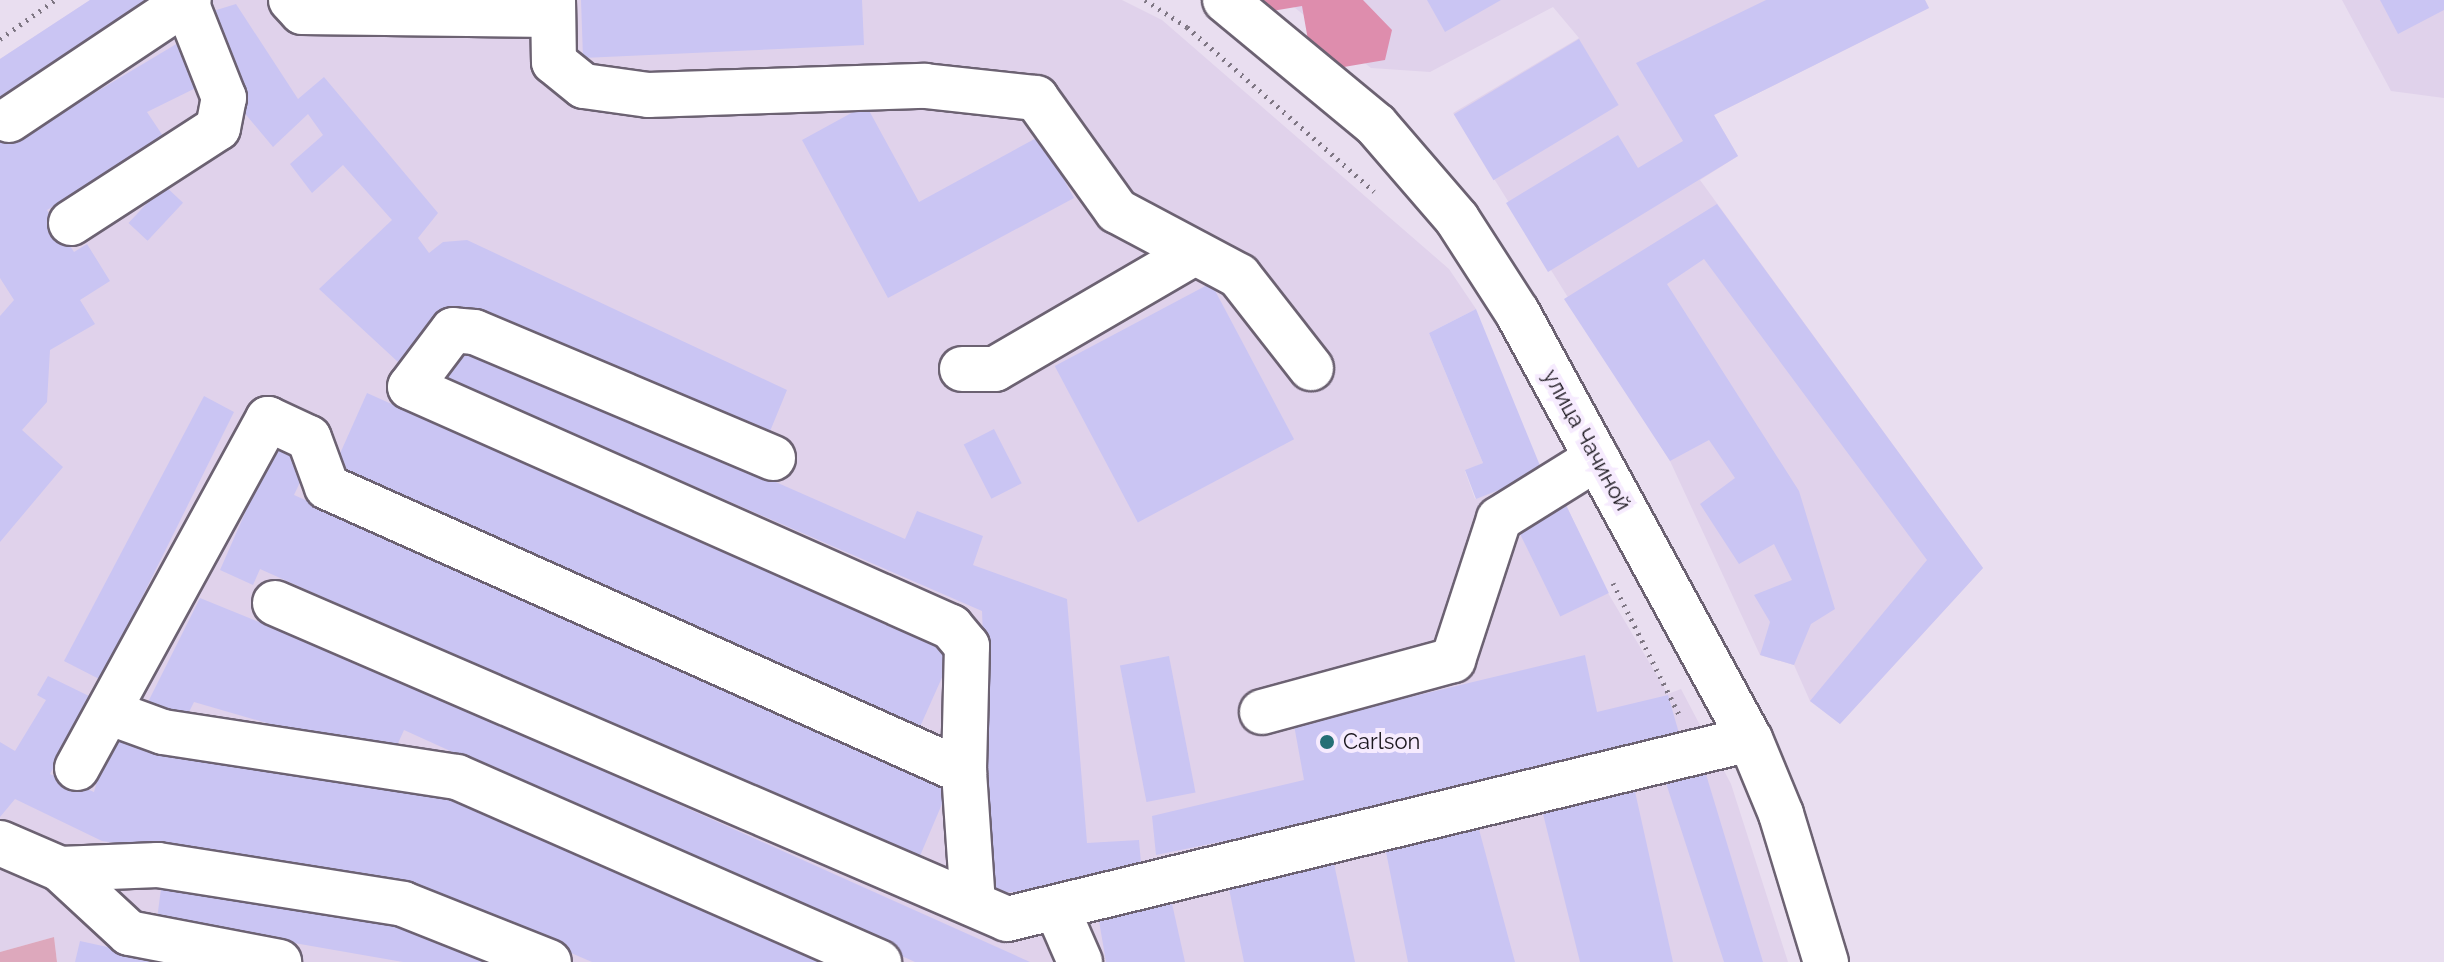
<!DOCTYPE html>
<html>
<head>
<meta charset="utf-8">
<style>
  body { margin:0 }
  #map { position:relative; width:2444px; height:962px; overflow:hidden; background:#e9def0; font-family:Raleway,sans-serif }
  div>[style] { position:absolute }
  [style*='--x'] { left:calc(var(--x)*1px); top:calc(var(--y)*1px); width:calc(var(--w)*1px); rotate:calc(var(--a)*1deg) }
  .built>* { inset:0; background:#e0d2eb }
  .green>* { inset:0; background:#dda8bc }
  .forest>* { inset:0; background:#de8dad }
  .building>* { inset:0; background:#cac5f3; transform-origin:0 0 }
  .path>* { height:5px; margin-top:-2.5px; transform-origin:0; background:repeating-linear-gradient(90deg,#7e7683 0 2px,transparent 0 8px) }
  .roads { filter:drop-shadow(2px 0 #6c6272) drop-shadow(-2px 0 #6c6272) drop-shadow(0 2px #6c6272) drop-shadow(0 -2px #6c6272) }
  .minor>* { height:44px; margin:-22px; padding:0 22px; transform-origin:22px; border-radius:22px; background:#fff }
  .dots>* { width:22px; height:22px; translate:-50% -50%; box-sizing:border-box; border:4px solid #f6ebfe; border-radius:50% }
  span { translate:-50% -50%; white-space:nowrap; text-align:center; line-height:1.15; -webkit-text-stroke:8px #f6ebfe; paint-order:stroke }
  .street-label { font-size:22px; color:#1b171e }
  .poi-label { font-size:22px; color:#1b171e }
  .left { translate:0 -50%; text-align:left }
</style>
</head>
<body>
<div id="map">
  <div class="built">
    <i style="clip-path:polygon(90px 0,1122px 0,1162px 20px,1449px 269px,1476px 309px,1429px 333px,1483px 463px,1465px 471px,1475px 499px,1543px 473px,1565px 503px,1608px 593px,1668px 694px,1681px 689px,1731px 784px,1788px 962px,57px 962px,54px 937px,0 952px,0 59px)"></i>
    <i style="clip-path:polygon(1285px 0,1925px 0,1929px 8px,1714px 115px,1738px 156px,1700px 180px,1983px 568px,1840px 724px,1810px 701px,1794px 665px,1760px 655px,1670px 461px,1453px 113px,1579px 38px,1553px 7px,1430px 72px,1371px 68px)"></i>
    <i style="clip-path:polygon(2342px 0,2444px 0,2444px 98px,2391px 91px)"></i>
  </div>
  <div class="green">
    <i style="clip-path:polygon(54px 937px,57px 962px,0 962px,0 952px)"></i>
  </div>
  <div class="forest">
    <i style="clip-path:polygon(1258px 0,1363px 0,1392px 30px,1385px 60px,1338px 68px,1308px 40px,1302px 6px,1272px 11px)"></i>
  </div>
  <div class="building">
    <i style="clip-path:polygon(90px 0,163px 0,0 110px,0 59px)"></i>
    <i style="clip-path:polygon(581px 0,862px 0,864px 45px,583px 58px)"></i>
    <i style="clip-path:polygon(1427px 0,1501px 0,1445px 32px)"></i>
    <i style="clip-path:polygon(1766px 0,1925px 0,1929px 8px,1714px 115px,1738px 156px,1548px 272px,1506px 203px,1618px 135px,1638px 168px,1683px 141px,1636px 63px)"></i>
    <i style="clip-path:polygon(2380px 0,2444px 0,2444px 10px,2398px 34px)"></i>
    <i style="clip-path:polygon(236px 4px,298px 99px,324px 77px,438px 213px,418px 238px,429px 253px,443px 242px,467px 240px,787px 390px,766px 441px,449px 315px,398px 362px,319px 289px,392px 220px,343px 165px,312px 193px,290px 164px,323px 135px,308px 114px,273px 147px,237px 104px,210px 12px)"></i>
    <i style="clip-path:polygon(188px 37px,212px 80px,147px 112px,165px 139px,47px 210px,74px 252px,87px 244px,110px 281px,80px 300px,95px 324px,50px 350px,47px 402px,22px 430px,63px 467px,0 542px,0 316px,14px 300px,0 278px,0 129px,9px 144px)"></i>
    <i style="left:1579px;top:39px;width:77px;height:146px;rotate:59deg"></i>
    <i style="clip-path:polygon(866px 105px,919px 202px,1040px 136px,1074px 198px,888px 298px,802px 140px)"></i>
    <i style="left:164px;top:185px;width:26px;height:52px;rotate:43deg"></i>
    <i style="clip-path:polygon(1717px 204px,1983px 568px,1840px 724px,1810px 701px,1927px 560px,1704px 259px,1667px 284px,1799px 491px,1835px 609px,1811px 624px,1794px 665px,1760px 655px,1770px 622px,1754px 595px,1792px 580px,1774px 544px,1739px 564px,1700px 504px,1735px 478px,1709px 440px,1670px 461px,1564px 299px)"></i>
    <i style="left:1211px;top:283px;width:177px;height:177px;rotate:62deg"></i>
    <i style="clip-path:polygon(1476px 309px,1543px 473px,1476px 499px,1465px 470px,1483px 463px,1429px 333px)"></i>
    <i style="clip-path:polygon(463px 344px,905px 539px,917px 511px,983px 536px,973px 565px,1067px 599px,1087px 843px,1139px 840px,1142px 874px,1090px 888px,993px 893px,982px 611px,447px 379px)"></i>
    <i style="left:367px;top:393px;width:641px;height:83px;rotate:24deg"></i>
    <i style="clip-path:polygon(204px 396px,234px 412px,101px 680px,64px 661px)"></i>
    <i style="left:994px;top:429px;width:61px;height:34px;rotate:63deg"></i>
    <i style="clip-path:polygon(274px 447px,309px 463px,294px 495px,950px 785px,917px 863px,260px 569px,253px 585px,220px 570px)"></i>
    <i style="left:1565px;top:503px;width:100px;height:54px;rotate:64deg"></i>
    <i style="clip-path:polygon(200px 598px,390px 675px,1030px 962px,915px 962px,404px 730px,391px 759px,194px 702px,184px 722px,147px 704px)"></i>
    <i style="clip-path:polygon(1585px 655px,1597px 712px,1668px 695px,1683px 747px,1156px 855px,1152px 816px,1304px 780px,1294px 725px)"></i>
    <i style="left:1169px;top:656px;width:139px;height:50px;rotate:79deg"></i>
    <i style="clip-path:polygon(48px 676px,91px 697px,50px 774px,94px 792px,110px 735px,472px 797px,839px 962px,592px 962px,447px 900px,380px 882px,102px 841px,15px 799px,0 817px,0 742px,15px 751px,46px 700px,37px 695px)"></i>
    <i style="clip-path:polygon(1705px 771px,1763px 962px,1724px 962px,1665px 780px)"></i>
    <i style="clip-path:polygon(1634px 787px,1673px 962px,1580px 962px,1541px 806px)"></i>
    <i style="clip-path:polygon(1477px 822px,1515px 962px,1408px 962px,1384px 842px)"></i>
    <i style="clip-path:polygon(1333px 859px,1355px 962px,1244px 962px,1228px 884px)"></i>
    <i style="clip-path:polygon(162px 881px,395px 918px,508px 962px,403px 962px,157px 919px)"></i>
    <i style="clip-path:polygon(1171px 899px,1185px 962px,1106px 962px,1098px 915px)"></i>
    <i style="clip-path:polygon(80px 941px,171px 961px,171px 962px,75px 962px)"></i>
  </div>
  <div class="path">
    <i style="--x:1145;--y:0;--w:50;--a:32.7"></i>
    <i style="--x:1187;--y:27;--w:249;--a:41.3"></i>
    <i style="--x:0;--y:39;--w:67;--a:-35.3"></i>
    <i style="--x:1613;--y:583;--w:147;--a:63.3"></i>
  </div>
  <div class="roads">
    <div class="minor">
      <i style="--x:291;--y:0;--w:16;--a:47"></i>
      <i style="--x:302;--y:12;--w:249;--a:0.7"></i>
      <i style="--x:553;--y:0;--w:62;--a:89.1"></i>
      <i style="--x:554;--y:62;--w:38;--a:39"></i>
      <i style="--x:584;--y:86;--w:65;--a:8"></i>
      <i style="--x:648;--y:95;--w:277;--a:-1.9"></i>
      <i style="--x:925;--y:86;--w:112;--a:6.2"></i>
      <i style="--x:1036;--y:98;--w:139;--a:54.4"></i>
      <i style="--x:1117;--y:211;--w:138;--a:28"></i>
      <i style="--x:1239;--y:276;--w:117;--a:52"></i>
      <i style="--x:1225;--y:0;--w:196;--a:39.6"></i>
      <i style="--x:1376;--y:125;--w:124;--a:49.2"></i>
      <i style="--x:1457;--y:219;--w:111;--a:57.2"></i>
      <i style="--x:1517;--y:312;--w:486;--a:61.4"></i>
      <i style="--x:1750;--y:739;--w:81;--a:67.5"></i>
      <i style="--x:1781;--y:814;--w:155;--a:73.1"></i>
      <i style="--x:9;--y:120;--w:216;--a:-33.7"></i>
      <i style="--x:71;--y:223;--w:175;--a:-32.9"></i>
      <i style="--x:218;--y:128;--w:31;--a:-79"></i>
      <i style="--x:224;--y:98;--w:103;--a:-111.6"></i>
      <i style="--x:962;--y:369;--w:33;--a:0"></i>
      <i style="--x:995;--y:369;--w:230;--a:-30.2"></i>
      <i style="--x:773;--y:458;--w:324;--a:-157.1"></i>
      <i style="--x:474;--y:332;--w:21;--a:-175"></i>
      <i style="--x:453;--y:330;--w:71;--a:127"></i>
      <i style="--x:410;--y:387;--w:592;--a:23.92"></i>
      <i style="--x:951;--y:627;--w:25;--a:50"></i>
      <i style="--x:967;--y:646;--w:126;--a:91.4"></i>
      <i style="--x:964;--y:772;--w:132;--a:86.1"></i>
      <i style="--x:275;--y:603;--w:797;--a:23.35"></i>
      <i style="--x:1007;--y:919;--w:764;--a:-13.62"></i>
      <i style="--x:1262;--y:712;--w:198;--a:-15.2"></i>
      <i style="--x:1453;--y:660;--w:148;--a:-71.9"></i>
      <i style="--x:1499;--y:519;--w:115;--a:-31.9"></i>
      <i style="--x:111;--y:713;--w:55;--a:20.1"></i>
      <i style="--x:163;--y:732;--w:297;--a:8.7"></i>
      <i style="--x:457;--y:777;--w:461;--a:23.7"></i>
      <i style="--x:77;--y:768;--w:398;--a:-61.3"></i>
      <i style="--x:268;--y:419;--w:45;--a:24.9"></i>
      <i style="--x:309;--y:438;--w:52;--a:69.8"></i>
      <i style="--x:327;--y:487;--w:698;--a:24.1"></i>
      <i style="--x:0;--y:843;--w:65;--a:23.4"></i>
      <i style="--x:60;--y:869;--w:94;--a:42.8"></i>
      <i style="--x:129;--y:933;--w:153;--a:10.9"></i>
      <i style="--x:60;--y:869;--w:98;--a:-2.3"></i>
      <i style="--x:158;--y:865;--w:248;--a:9"></i>
      <i style="--x:403;--y:904;--w:157;--a:21.7"></i>
      <i style="--x:1057;--y:909;--w:58;--a:66.5"></i>
    </div>
  </div>
  <div class="dots">
    <i style="left:1327px;top:742px;background:#256f75"></i>
  </div>
  <div class="street-label">
    <span style="left:1587px;top:440px;rotate:61deg">улица Чачиной</span>
  </div>
  <div class="poi-label">
    <span class="left" style="left:1343px;top:742px">Carlson</span>
  </div>
</div>
</body>
</html>
